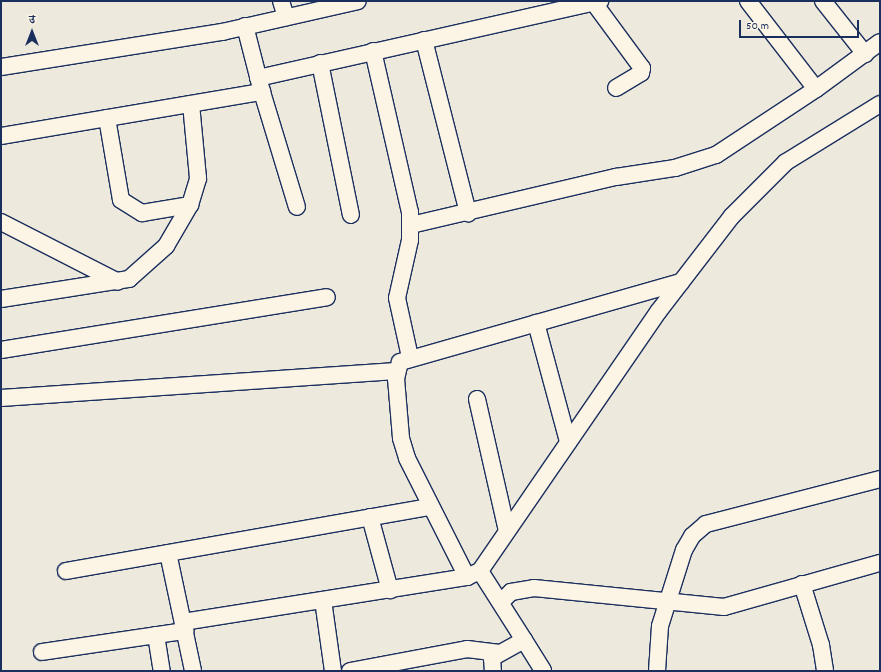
<!DOCTYPE html>
<html>
<head>
<meta charset="utf-8">
<style>
  body { margin:0 }
  #map { position:relative; width:881px; height:672px; overflow:hidden; background:#eee9dd; font-family:Dekko,"Playpen Sans Deva",sans-serif }
  div>[style] { position:absolute }
  [style*='--x'] { left:calc(var(--x)*1px); top:calc(var(--y)*1px); width:calc(var(--w)*1px); rotate:calc(var(--a)*1deg) }
  .roads { filter:drop-shadow(1px 0 #1b2f5e) drop-shadow(-1px 0 #1b2f5e) drop-shadow(0 1px #1b2f5e) drop-shadow(0 -1px #1b2f5e) }
  .minor>* { height:16px; margin:-8px; padding:0 8px; transform-origin:8px; border-radius:8px; background:#fcf5e5 }
  span { translate:-50% -50%; white-space:nowrap; text-align:center; line-height:1.15; -webkit-text-stroke:3.5px #fcf5e5; paint-order:stroke }
  .frame { position:absolute; inset:0; border:2px solid #1b2f5e; pointer-events:none }
  .north { position:absolute; left:12px; top:12px; width:40px; height:40px; -webkit-text-stroke:3px #fcf5e5; paint-order:stroke; rotate:0deg; font-size:11px; font-weight:700; line-height:16px; text-align:center; color:#1b2f5e }
  .north::after { content:''; display:block; margin:auto; width:14px; height:18px; background:#1b2f5e; clip-path:polygon(50% 0,100% 100%,50% 72%,0 100%) }
  .scale { position:absolute; left:739px; top:20px; width:120px; height:18px; box-sizing:border-box; border:2px solid #1b2f5e; border-top:0; padding-left:5px; font-size:12px; line-height:14px; white-space:nowrap; color:#1b2f5e; -webkit-text-stroke:3px #fcf5e5; paint-order:stroke }
</style>
</head>
<body>
<div id="map">
  <div class="roads">
    <div class="minor">
      <i style="--x:281;--y:1;--w:17;--a:73"></i>
      <i style="--x:748;--y:1;--w:111;--a:52.3"></i>
      <i style="--x:823;--y:1;--w:68;--a:51.6"></i>
      <i style="--x:594;--y:3;--w:81;--a:53.6"></i>
      <i style="--x:642;--y:68;--w:5;--a:101"></i>
      <i style="--x:641;--y:73;--w:29;--a:149"></i>
      <i style="--x:245;--y:26;--w:68;--a:75.6"></i>
      <i style="--x:262;--y:92;--w:120;--a:73.1"></i>
      <i style="--x:424;--y:40;--w:179;--a:75.7"></i>
      <i style="--x:373;--y:51;--w:165;--a:77.1"></i>
      <i style="--x:410;--y:212;--w:28;--a:90"></i>
      <i style="--x:410;--y:240;--w:59;--a:102.6"></i>
      <i style="--x:397;--y:298;--w:60;--a:77.6"></i>
      <i style="--x:320;--y:63;--w:155;--a:78.5"></i>
      <i style="--x:1;--y:67;--w:224;--a:-9"></i>
      <i style="--x:222;--y:32;--w:139;--a:-12.8"></i>
      <i style="--x:258;--y:78;--w:351;--a:-12.7"></i>
      <i style="--x:107;--y:118;--w:83;--a:80.3"></i>
      <i style="--x:121;--y:200;--w:25;--a:32"></i>
      <i style="--x:142;--y:213;--w:49;--a:-9.5"></i>
      <i style="--x:1;--y:136;--w:265;--a:-9.6"></i>
      <i style="--x:1;--y:222;--w:131;--a:27.1"></i>
      <i style="--x:411;--y:225;--w:211;--a:-13.2"></i>
      <i style="--x:616;--y:177;--w:60;--a:-8.7"></i>
      <i style="--x:675;--y:168;--w:43;--a:-17.6"></i>
      <i style="--x:716;--y:155;--w:120;--a:-33.4"></i>
      <i style="--x:816;--y:89;--w:79;--a:-36.3"></i>
      <i style="--x:1;--y:299;--w:130;--a:-8.9"></i>
      <i style="--x:129;--y:279;--w:50;--a:-41.7"></i>
      <i style="--x:166;--y:246;--w:48;--a:-59.7"></i>
      <i style="--x:190;--y:205;--w:28;--a:-73"></i>
      <i style="--x:198;--y:178;--w:74;--a:-95.4"></i>
      <i style="--x:536;--y:323;--w:123;--a:74.9"></i>
      <i style="--x:1;--y:350;--w:330;--a:-9.2"></i>
      <i style="--x:1;--y:398;--w:396;--a:-3.9"></i>
      <i style="--x:477;--y:399;--w:135;--a:77.2"></i>
      <i style="--x:370;--y:517;--w:76;--a:74.7"></i>
      <i style="--x:168;--y:553;--w:121;--a:78"></i>
      <i style="--x:66;--y:571;--w:370;--a:-10"></i>
      <i style="--x:480;--y:571;--w:82;--a:57.5"></i>
      <i style="--x:524;--y:640;--w:37;--a:151"></i>
      <i style="--x:492;--y:658;--w:13;--a:86"></i>
      <i style="--x:467;--y:577;--w:133;--a:-116.8"></i>
      <i style="--x:407;--y:458;--w:21;--a:-107"></i>
      <i style="--x:401;--y:438;--w:59;--a:-94.8"></i>
      <i style="--x:396;--y:379;--w:17;--a:-77"></i>
      <i style="--x:400;--y:362;--w:292;--a:-15.9"></i>
      <i style="--x:802;--y:584;--w:64;--a:72.7"></i>
      <i style="--x:821;--y:645;--w:26;--a:81"></i>
      <i style="--x:323;--y:600;--w:72;--a:82"></i>
      <i style="--x:501;--y:602;--w:14;--a:-45"></i>
      <i style="--x:511;--y:592;--w:23;--a:-10"></i>
      <i style="--x:534;--y:588;--w:191;--a:5.7"></i>
      <i style="--x:724;--y:607;--w:162;--a:-15.8"></i>
      <i style="--x:183;--y:622;--w:288;--a:-9"></i>
      <i style="--x:467;--y:577;--w:14;--a:-25"></i>
      <i style="--x:480;--y:571;--w:314;--a:-55.5"></i>
      <i style="--x:658;--y:312;--w:121;--a:-52.4"></i>
      <i style="--x:732;--y:216;--w:76;--a:-45"></i>
      <i style="--x:786;--y:162;--w:110;--a:-31.7"></i>
      <i style="--x:156;--y:635;--w:36;--a:81"></i>
      <i style="--x:524;--y:640;--w:36;--a:58"></i>
      <i style="--x:42;--y:652;--w:145;--a:-8.4"></i>
      <i style="--x:350;--y:671;--w:119;--a:-10.6"></i>
      <i style="--x:467;--y:649;--w:33;--a:7"></i>
      <i style="--x:657;--y:671;--w:45;--a:-86.2"></i>
      <i style="--x:660;--y:626;--w:80;--a:-72.5"></i>
      <i style="--x:684;--y:550;--w:16;--a:-60"></i>
      <i style="--x:692;--y:536;--w:18;--a:-41"></i>
      <i style="--x:706;--y:524;--w:180;--a:-14.5"></i>
    </div>
  </div>
  <div class="frame"></div>
  <div class="north">उ</div>
  <div class="scale">50 m</div>
</div>
</body>
</html>
